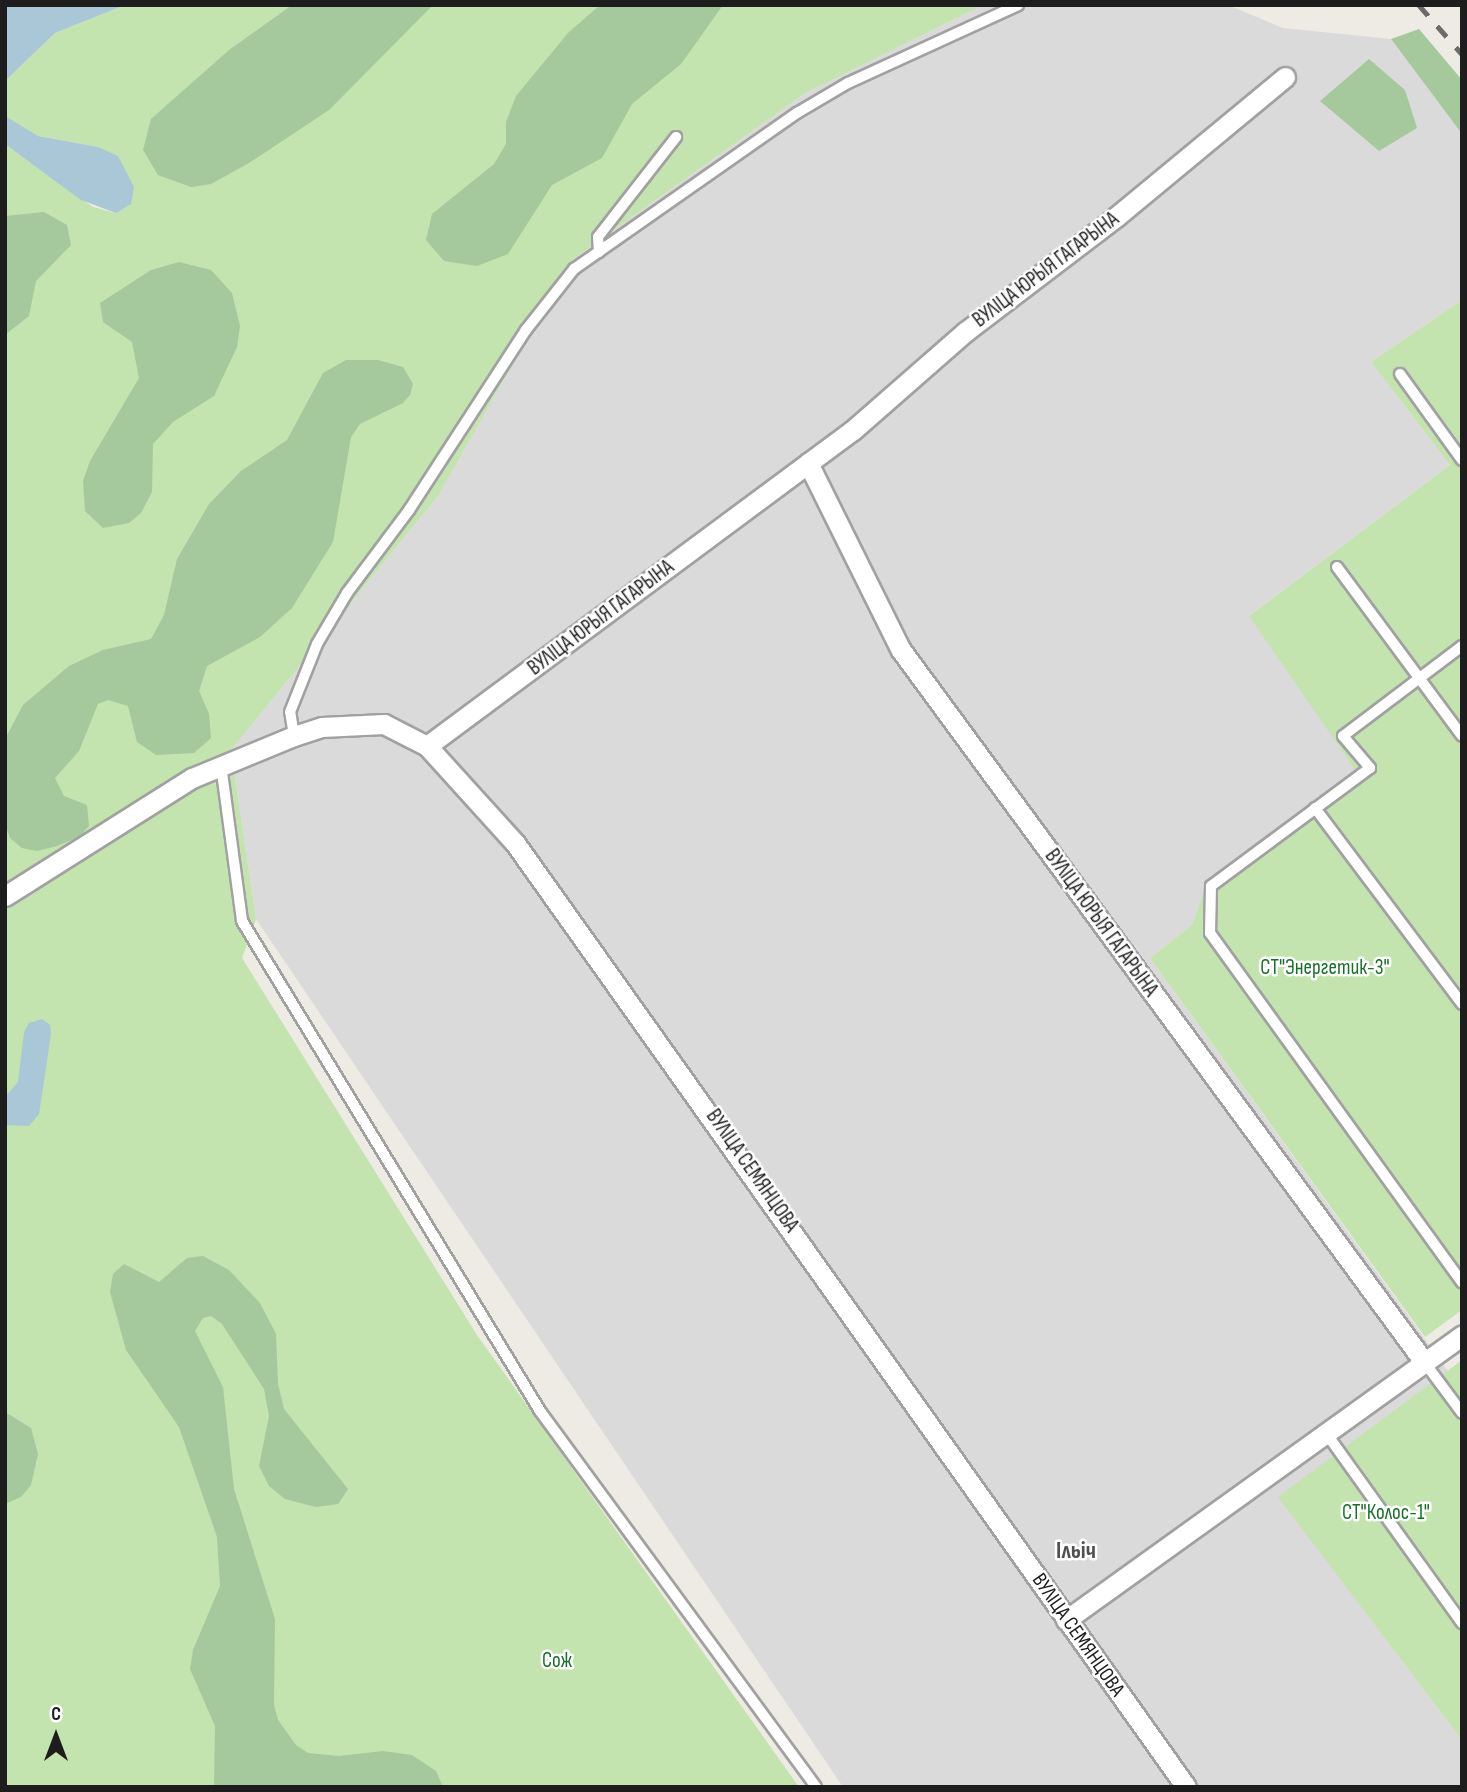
<!DOCTYPE html>
<html>
<head>
<meta charset="utf-8">
<style>
  body { margin:0 }
  #map { position:relative; width:1467px; height:1792px; overflow:hidden; background:#edebe4; font-family:"Sofia Sans Condensed",sans-serif }
  div>[style] { position:absolute }
  [style*='--x'] { left:calc(var(--x)*1px); top:calc(var(--y)*1px); width:calc(var(--w)*1px); rotate:calc(var(--a)*1deg) }
  .residential>* { inset:0; background:#dbdada }
  .grass>* { inset:0; background:#c3e3af }
  .forest>* { inset:0; background:#a5c99d }
  .water>* { inset:0; background:#a9c7d7 }
  .roads { filter:drop-shadow(2px 0 #a1a1a1) drop-shadow(-2px 0 #a1a1a1) drop-shadow(0 2px #a1a1a1) drop-shadow(0 -2px #a1a1a1) }
  .lane>* { height:10px; margin:-5px; padding:0 5px; transform-origin:5px; border-radius:5px; background:#fff }
  .street>* { height:19px; margin:-9.5px; padding:0 9.5px; transform-origin:9.5px; border-radius:9.5px; background:#fff }
  .rail>* { height:4.5px; margin-top:-2.25px; transform-origin:0; background:repeating-linear-gradient(90deg,#6b6b6b 0 14px,transparent 0 28px) }
  span { translate:-50% -50%; white-space:nowrap; text-align:center; line-height:1.15; -webkit-text-stroke:5px #fff; paint-order:stroke }
  .street-label { font-size:21px; color:#1d1d1d }
  .park-label { font-size:21px; color:#167027 }
  .quarter-label { font-size:24px; color:#505050; font-weight:700 }
  .frame { position:absolute; inset:0; border:7px solid #1d1d1d; pointer-events:none }
  .north { position:absolute; left:21px; top:1701px; width:70px; height:70px; -webkit-text-stroke:5px #fff; paint-order:stroke; rotate:0deg; font-size:19px; font-weight:700; line-height:28px; text-align:center; color:#1d1d1d }
  .north::after { content:''; display:block; margin:auto; width:24px; height:32px; background:#1d1d1d; clip-path:polygon(50% 0,100% 100%,50% 72%,0 100%) }
</style>
</head>
<body>
<div id="map">
  <div class="residential">
    <i style="clip-path:polygon(983px 5px,1228px 5px,1283px 28px,1391px 39px,1462px 134px,1462px 300px,1371px 362px,1450px 465px,1250px 615px,1357px 771px,1206px 886px,1192px 925px,1150px 958px,1448px 1371px,1279px 1497px,1462px 1740px,1462px 1787px,843px 1787px,256px 919px,231px 750px,438px 496px,572px 260px,804px 94px)"></i>
  </div>
  <div class="grass">
    <i style="clip-path:polygon(125px 5px,983px 5px,804px 94px,572px 260px,438px 496px,231px 750px,256px 919px,242px 958px,477px 1335px,799px 1787px,5px 1787px,5px 144px,93px 207px,116px 213px,98px 147px,38px 136px,15px 126px,5px 116px,5px 81px,55px 33px)"></i>
    <i style="clip-path:polygon(1462px 300px,1462px 1310px,1425px 1337px,1150px 958px,1192px 925px,1206px 886px,1356px 771px,1249px 616px,1450px 465px,1371px 362px)"></i>
    <i style="clip-path:polygon(1462px 1360px,1462px 1740px,1278px 1497px)"></i>
  </div>
  <div class="forest">
    <i style="clip-path:polygon(292px 5px,433px 5px,329px 110px,249px 163px,211px 184px,191px 187px,158px 175px,143px 150px,151px 119px,229px 50px)"></i>
    <i style="clip-path:polygon(600px 5px,723px 5px,681px 64px,632px 104px,602px 158px,552px 185px,508px 254px,477px 266px,444px 261px,426px 240px,432px 214px,494px 164px,506px 144px,506px 122px,516px 96px,568px 33px)"></i>
    <i style="clip-path:polygon(1419px 29px,1462px 80px,1462px 134px,1391px 39px)"></i>
    <i style="clip-path:polygon(1369px 59px,1405px 90px,1417px 128px,1379px 151px,1320px 101px)"></i>
    <i style="clip-path:polygon(44px 212px,67px 225px,71px 245px,36px 281px,29px 316px,5px 335px,5px 216px)"></i>
    <i style="clip-path:polygon(179px 262px,211px 270px,232px 293px,240px 326px,237px 347px,214px 396px,173px 422px,153px 444px,152px 492px,141px 513px,129px 523px,103px 528px,85px 511px,83px 481px,90px 461px,139px 378px,132px 342px,103px 322px,100px 303px,151px 270px)"></i>
    <i style="clip-path:polygon(346px 360px,378px 360px,403px 367px,413px 384px,410px 395px,403px 403px,360px 424px,351px 437px,333px 542px,292px 608px,260px 637px,207px 666px,199px 691px,209px 714px,211px 738px,194px 753px,156px 755px,137px 742px,128px 706px,108px 700px,98px 704px,79px 751px,55px 778px,64px 796px,87px 805px,89px 826px,79px 837px,57px 846px,37px 851px,22px 848px,10px 838px,5px 824px,5px 739px,23px 705px,69px 666px,103px 650px,151px 639px,164px 615px,177px 559px,209px 504px,241px 471px,287px 440px,323px 373px)"></i>
    <i style="clip-path:polygon(203px 1256px,229px 1270px,260px 1303px,276px 1334px,278px 1384px,284px 1409px,348px 1489px,338px 1504px,316px 1507px,285px 1499px,269px 1486px,259px 1466px,269px 1416px,264px 1389px,222px 1324px,211px 1316px,203px 1318px,195px 1331px,223px 1387px,234px 1489px,275px 1619px,274px 1705px,278px 1720px,296px 1745px,308px 1753px,339px 1756px,383px 1751px,412px 1755px,436px 1771px,443px 1787px,214px 1787px,215px 1726px,190px 1669px,193px 1650px,220px 1586px,217px 1537px,179px 1427px,126px 1350px,110px 1292px,113px 1274px,124px 1264px,159px 1282px,187px 1258px)"></i>
    <i style="clip-path:polygon(5px 1412px,31px 1428px,38px 1454px,31px 1485px,21px 1497px,5px 1504px)"></i>
  </div>
  <div class="water">
    <i style="clip-path:polygon(5px 5px,125px 5px,55px 33px,5px 81px)"></i>
    <i style="clip-path:polygon(5px 116px,38px 136px,98px 147px,118px 156px,134px 187px,131px 204px,116px 213px,81px 200px,5px 144px)"></i>
    <i style="clip-path:polygon(42px 1019px,50px 1025px,51px 1034px,39px 1114px,29px 1126px,5px 1125px,5px 1097px,18px 1082px,24px 1032px,29px 1023px)"></i>
  </div>
  <div class="roads">
    <div class="lane">
      <i style="--x:599;--y:252;--w:15;--a:-94"></i>
      <i style="--x:598;--y:237;--w:127;--a:-52"></i>
      <i style="--x:1400;--y:374;--w:106;--a:54.2"></i>
      <i style="--x:1337;--y:567;--w:210;--a:53.5"></i>
      <i style="--x:1462;--y:646;--w:149;--a:142.9"></i>
      <i style="--x:1343;--y:736;--w:42;--a:49.8"></i>
      <i style="--x:1370;--y:768;--w:198;--a:143.4"></i>
      <i style="--x:1211;--y:886;--w:47;--a:91.2"></i>
      <i style="--x:1210;--y:933;--w:431;--a:54.2"></i>
      <i style="--x:294;--y:736;--w:24;--a:-99"></i>
      <i style="--x:290;--y:712;--w:73;--a:-68.3"></i>
      <i style="--x:317;--y:644;--w:59;--a:-59.5"></i>
      <i style="--x:347;--y:593;--w:104;--a:-53.2"></i>
      <i style="--x:409;--y:510;--w:215;--a:-57"></i>
      <i style="--x:526;--y:330;--w:78;--a:-51.8"></i>
      <i style="--x:574;--y:269;--w:272;--a:-35"></i>
      <i style="--x:797;--y:113;--w:59;--a:-30.5"></i>
      <i style="--x:848;--y:83;--w:187;--a:-24.6"></i>
      <i style="--x:221;--y:765;--w:157;--a:82.3"></i>
      <i style="--x:242;--y:921;--w:574;--a:58.69"></i>
      <i style="--x:540;--y:1411;--w:466;--a:53.7"></i>
      <i style="--x:1315;--y:808;--w:245;--a:53.1"></i>
      <i style="--x:1425;--y:1363;--w:62;--a:53.5"></i>
      <i style="--x:1326;--y:1433;--w:234;--a:54.4"></i>
    </div>
    <div class="street">
      <i style="--x:808;--y:463;--w:209;--a:63.6"></i>
      <i style="--x:901;--y:650;--w:885;--a:53.69"></i>
      <i style="--x:427;--y:746;--w:530;--a:-36.57"></i>
      <i style="--x:853;--y:430;--w:149;--a:-41.2"></i>
      <i style="--x:965;--y:332;--w:191;--a:-37.3"></i>
      <i style="--x:1117;--y:216;--w:218;--a:-39.6"></i>
      <i style="--x:5;--y:896;--w:221;--a:-32.3"></i>
      <i style="--x:192;--y:778;--w:110;--a:-22.4"></i>
      <i style="--x:294;--y:736;--w:29;--a:-18"></i>
      <i style="--x:322;--y:727;--w:62;--a:-2.8"></i>
      <i style="--x:384;--y:724;--w:48;--a:27.1"></i>
      <i style="--x:427;--y:746;--w:131;--a:47.8"></i>
      <i style="--x:515;--y:843;--w:1158;--a:54.59"></i>
      <i style="--x:1066;--y:1620;--w:488;--a:-35.7"></i>
    </div>
  </div>
  <div class="rail">
    <i style="--x:1419;--y:5;--w:65;--a:48.7"></i>
  </div>
  <div class="street-label">
    <span style="left:1046px;top:270px;rotate:-37deg">ВУЛІЦА ЮРЫЯ ГАГАРЫНА</span>
    <span style="left:601px;top:618px;rotate:-37deg">ВУЛІЦА ЮРЫЯ ГАГАРЫНА</span>
    <span style="left:1101px;top:923px;rotate:54deg">ВУЛІЦА ЮРЫЯ ГАГАРЫНА</span>
    <span style="left:752px;top:1171px;rotate:55deg">ВУЛІЦА СЕМЯНЦОВА</span>
    <span style="left:1078px;top:1635px;rotate:55deg">ВУЛІЦА СЕМЯНЦОВА</span>
  </div>
  <div class="park-label">
    <span style="left:1325px;top:968px">СТ"Энергетик-3"</span>
    <span style="left:1386px;top:1513px">СТ"Колос-1"</span>
    <span style="left:557px;top:1661px">Сож</span>
  </div>
  <div class="quarter-label">
    <span style="left:1076px;top:1551px">Ільіч</span>
  </div>
  <div class="frame"></div>
  <div class="north">С</div>
</div>
</body>
</html>
